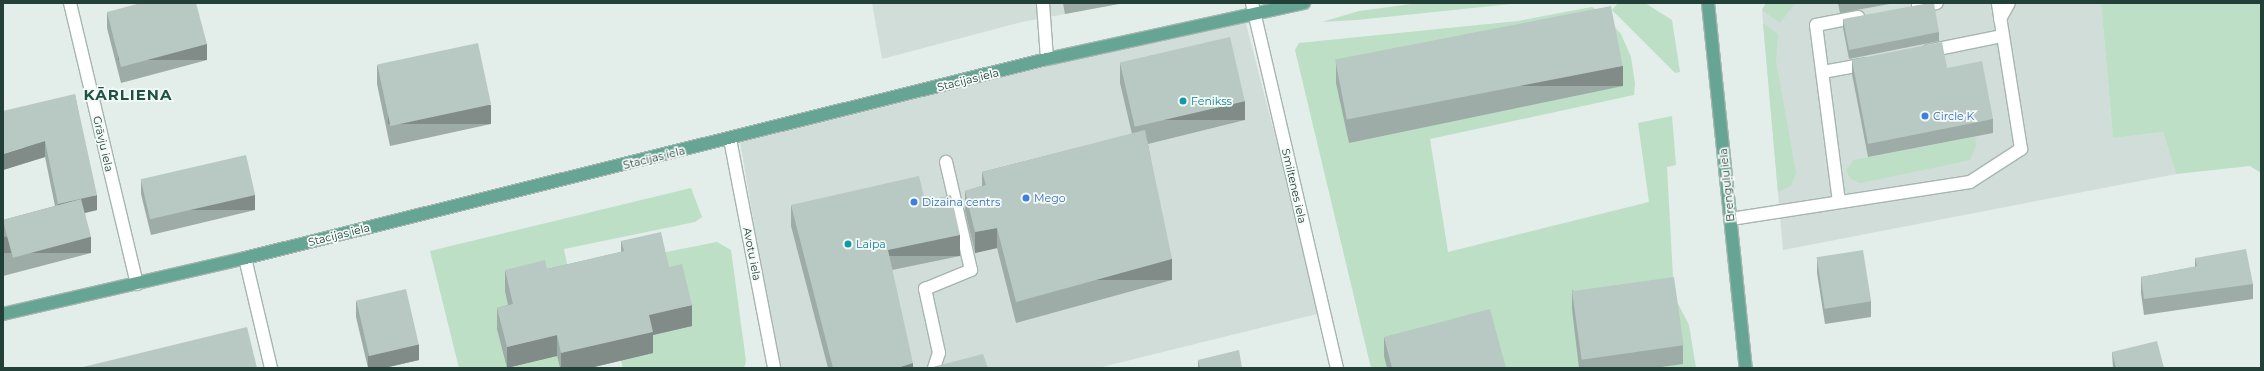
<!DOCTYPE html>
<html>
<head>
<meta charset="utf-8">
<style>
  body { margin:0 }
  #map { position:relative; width:2264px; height:371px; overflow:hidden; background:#e3ede9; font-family:Montserrat,sans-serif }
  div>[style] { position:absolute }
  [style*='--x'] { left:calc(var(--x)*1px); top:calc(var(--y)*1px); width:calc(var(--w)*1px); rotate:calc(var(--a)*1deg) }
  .built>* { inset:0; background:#d1ddd8 }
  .green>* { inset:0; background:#bcdfc5 }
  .roads { filter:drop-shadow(1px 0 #a5b6b0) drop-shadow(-1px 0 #a5b6b0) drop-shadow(0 1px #a5b6b0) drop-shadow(0 -1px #a5b6b0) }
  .minor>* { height:12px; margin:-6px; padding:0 6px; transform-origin:6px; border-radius:6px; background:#fff }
  .major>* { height:12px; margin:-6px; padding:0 6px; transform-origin:6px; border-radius:6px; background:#66a493 }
  .wall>* { inset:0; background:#9eaca7 }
  .shaded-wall>* { inset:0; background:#818c88; transform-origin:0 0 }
  .building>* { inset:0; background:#b8c8c2; transform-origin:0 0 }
  .dots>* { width:11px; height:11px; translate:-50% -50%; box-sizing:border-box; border:2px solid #f4faf7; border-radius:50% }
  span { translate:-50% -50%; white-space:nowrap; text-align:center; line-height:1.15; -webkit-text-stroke:3.5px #f4faf7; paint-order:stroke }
  .street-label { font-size:11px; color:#224037 }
  .culture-label { font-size:11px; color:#0d838f }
  .left { translate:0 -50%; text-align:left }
  .shop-label { font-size:11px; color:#366cbe }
  .district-label { font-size:15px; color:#1d5245; font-weight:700; letter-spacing:1px }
  .frame { position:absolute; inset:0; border:4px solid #224037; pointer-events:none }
</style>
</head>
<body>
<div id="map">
  <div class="built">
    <i style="clip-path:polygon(872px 3px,1124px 3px,1022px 22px,882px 59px)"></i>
    <i style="clip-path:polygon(1766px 3px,2101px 3px,2113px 138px,2163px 132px,2176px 174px,1783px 250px,1762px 10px)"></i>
    <i style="clip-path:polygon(1245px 20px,1321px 313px,1098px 368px,778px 368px,739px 135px)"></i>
  </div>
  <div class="green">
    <i style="clip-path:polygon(1419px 3px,1521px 3px,1357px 20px,1322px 22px,1359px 11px)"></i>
    <i style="clip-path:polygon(1618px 3px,1645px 3px,1672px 20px,1680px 72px,1675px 73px,1612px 10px)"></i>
    <i style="clip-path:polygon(1766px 3px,1795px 3px,1780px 23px,1762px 10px)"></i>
    <i style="clip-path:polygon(2101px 3px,2261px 3px,2261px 173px,2250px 166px,2176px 174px,2163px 132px,2113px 138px)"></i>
    <i style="clip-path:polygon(1592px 7px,1602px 13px,1621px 34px,1631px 57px,1635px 84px,1634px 95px,1430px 139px,1448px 252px,1649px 202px,1638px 123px,1672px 116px,1676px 165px,1667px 167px,1674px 296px,1689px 325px,1696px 368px,1371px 368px,1295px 50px,1299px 43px,1518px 21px)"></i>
    <i style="clip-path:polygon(1763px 23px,1778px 34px,1776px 61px,1796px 173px,1791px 186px,1778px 192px)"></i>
    <i style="clip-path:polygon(1975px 137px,1976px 146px,1970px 160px,1861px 183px,1851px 179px,1846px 170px,1854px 160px)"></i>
    <i style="clip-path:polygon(691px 188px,702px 217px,695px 222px,564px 249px,569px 274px,513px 325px,507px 368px,459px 368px,430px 251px)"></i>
    <i style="clip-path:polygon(717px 242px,731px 250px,746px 361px,744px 368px,623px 368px,621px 361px,649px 336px,669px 288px,661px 253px)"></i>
    <i style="clip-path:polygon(557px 356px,560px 368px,509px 368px)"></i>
  </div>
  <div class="roads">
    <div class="minor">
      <i style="--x:70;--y:3;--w:289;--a:76.6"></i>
      <i style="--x:1043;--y:3;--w:56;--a:85.9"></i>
      <i style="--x:1252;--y:3;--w:375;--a:76.9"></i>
      <i style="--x:1918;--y:6;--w:19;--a:-9"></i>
      <i style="--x:2000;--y:19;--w:18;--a:-61"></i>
      <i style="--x:1928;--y:51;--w:76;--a:-11.5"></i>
      <i style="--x:1823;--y:72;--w:45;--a:-10.3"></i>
      <i style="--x:730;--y:139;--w:233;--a:79.1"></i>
      <i style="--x:1839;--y:202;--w:178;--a:-97.4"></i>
      <i style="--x:1816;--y:25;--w:43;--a:-10.8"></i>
      <i style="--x:1731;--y:219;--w:242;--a:-8.8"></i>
      <i style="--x:1970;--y:182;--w:61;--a:-32.9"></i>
      <i style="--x:2021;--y:149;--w:148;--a:-99"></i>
      <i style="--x:245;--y:258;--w:113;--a:76.7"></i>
      <i style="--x:934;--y:368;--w:16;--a:-72"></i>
      <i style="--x:939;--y:353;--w:66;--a:-102.3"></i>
      <i style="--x:925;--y:289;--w:50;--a:-22.4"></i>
      <i style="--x:971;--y:270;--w:111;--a:-103"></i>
    </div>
    <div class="major">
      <i style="--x:1708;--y:3;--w:367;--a:84.1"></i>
      <i style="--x:3;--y:314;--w:248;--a:-13"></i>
      <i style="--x:245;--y:258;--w:826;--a:-13.94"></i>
      <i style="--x:1047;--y:59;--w:263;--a:-12.3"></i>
    </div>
  </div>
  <div class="wall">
    <i style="clip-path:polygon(1063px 3px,1124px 3px,1065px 14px)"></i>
    <i style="clip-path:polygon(1838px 3px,1895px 3px,1840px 13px)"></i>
    <i style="clip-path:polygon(107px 12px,207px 60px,121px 83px,107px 28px)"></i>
    <i style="clip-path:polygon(1843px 19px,1939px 32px,1939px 41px,1849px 59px,1843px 28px)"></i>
    <i style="clip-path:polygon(1852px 60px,1947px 68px,1993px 119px,1993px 133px,1868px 157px,1852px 74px)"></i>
    <i style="clip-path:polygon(1336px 62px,1623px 86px,1349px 143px,1336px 83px)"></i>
    <i style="clip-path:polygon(1120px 64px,1245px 120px,1148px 144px,1172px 280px,1016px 323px,997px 248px,975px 253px,965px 211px,965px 191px,982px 186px,982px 172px,1132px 134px,1120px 83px)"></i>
    <i style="clip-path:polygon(377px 65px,491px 124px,390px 146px,377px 84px)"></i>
    <i style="clip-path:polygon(75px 94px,97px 210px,85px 213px,91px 253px,3px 276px,3px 220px,55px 206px,45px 157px,3px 170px)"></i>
    <i style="clip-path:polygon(141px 179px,255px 210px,151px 235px,141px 194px)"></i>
    <i style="clip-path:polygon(925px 201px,960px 256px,892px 270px,913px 368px,828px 368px,791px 226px,791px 205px)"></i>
    <i style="clip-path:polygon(621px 241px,669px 267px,692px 326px,653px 335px,653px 353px,590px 368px,560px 368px,557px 356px,507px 368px,497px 329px,497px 308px,508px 305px,505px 291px,505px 270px,547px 269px,621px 252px)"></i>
    <i style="clip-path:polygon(1817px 257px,1871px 301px,1871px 317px,1825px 324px,1817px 273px)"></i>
    <i style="clip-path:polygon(2195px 258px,2253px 284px,2253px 299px,2144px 315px,2141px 293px,2141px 277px,2195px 267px)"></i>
    <i style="clip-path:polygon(1572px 290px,1683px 345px,1683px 364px,1654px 368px,1579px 368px,1572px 309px)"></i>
    <i style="clip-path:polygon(356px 301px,419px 360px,384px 368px,368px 368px,356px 317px)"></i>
    <i style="clip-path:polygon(1384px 337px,1506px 368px,1387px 368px,1384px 356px)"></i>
    <i style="clip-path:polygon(2112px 352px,2164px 368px,2113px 368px)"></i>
    <i style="clip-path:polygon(1198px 360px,1242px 368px,1198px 368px)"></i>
  </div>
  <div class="shaded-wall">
    <i style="left:207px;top:44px;width:16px;height:89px;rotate:90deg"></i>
    <i style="left:1623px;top:66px;width:20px;height:280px;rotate:90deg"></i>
    <i style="left:1245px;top:101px;width:19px;height:112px;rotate:90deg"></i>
    <i style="left:491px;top:105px;width:19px;height:103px;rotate:90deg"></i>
    <i style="clip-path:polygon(45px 141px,45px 157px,3px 170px,3px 154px)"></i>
    <i style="clip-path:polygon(97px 195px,97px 210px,58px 219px,58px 204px)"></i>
    <i style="left:255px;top:195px;width:15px;height:107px;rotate:90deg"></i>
    <i style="clip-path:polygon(997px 228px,997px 248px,975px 253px,975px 232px)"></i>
    <i style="left:960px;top:235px;width:21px;height:74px;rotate:90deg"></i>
    <i style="left:91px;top:237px;width:16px;height:91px;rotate:90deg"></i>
    <i style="left:1172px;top:259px;width:21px;height:162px;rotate:90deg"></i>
    <i style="clip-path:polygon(692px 305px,692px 326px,653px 335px,653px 353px,590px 368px,561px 368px,561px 353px,649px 315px)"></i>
    <i style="clip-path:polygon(557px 335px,557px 356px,507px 368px,507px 347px)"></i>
    <i style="clip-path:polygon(419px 344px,419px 360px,384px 368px,368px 368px,368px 356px)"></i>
    <i style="clip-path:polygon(913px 363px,913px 368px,897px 368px)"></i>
  </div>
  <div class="building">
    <i style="clip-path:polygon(141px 3px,196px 3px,207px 44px,121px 67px,107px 12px)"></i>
    <i style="clip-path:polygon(1929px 3px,1934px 3px,1939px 32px,1849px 50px,1843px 19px)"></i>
    <i style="left:1611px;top:6px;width:61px;height:281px;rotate:79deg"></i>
    <i style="left:1230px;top:37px;width:66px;height:113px;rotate:77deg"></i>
    <i style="clip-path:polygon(1942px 42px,1947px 68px,1982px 61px,1993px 119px,1868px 144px,1852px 60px)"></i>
    <i style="left:478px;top:43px;width:63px;height:103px;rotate:78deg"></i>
    <i style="clip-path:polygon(75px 94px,97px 195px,58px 204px,45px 141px,3px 154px,3px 111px)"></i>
    <i style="clip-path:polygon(1145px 130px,1172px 259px,1016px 302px,997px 228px,975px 232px,965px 191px,986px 185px,982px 172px)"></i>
    <i style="left:246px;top:155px;width:41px;height:108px;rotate:77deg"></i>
    <i style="clip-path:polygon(919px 176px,925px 201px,951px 195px,960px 235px,888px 250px,913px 363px,897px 368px,833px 368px,791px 205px)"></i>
    <i style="left:81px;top:199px;width:39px;height:81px;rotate:75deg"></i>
    <i style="clip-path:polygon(661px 232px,669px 267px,682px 264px,692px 305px,649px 315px,653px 332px,561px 353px,557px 335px,507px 347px,497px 308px,513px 304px,505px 270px,545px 260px,547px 269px,624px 251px,621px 241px)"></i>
    <i style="clip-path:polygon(2246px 249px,2253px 284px,2144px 299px,2141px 277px,2197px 266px,2195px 258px)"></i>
    <i style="left:1863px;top:250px;width:52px;height:47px;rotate:81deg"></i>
    <i style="left:1674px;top:277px;width:69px;height:103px;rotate:82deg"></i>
    <i style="left:406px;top:289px;width:57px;height:51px;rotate:77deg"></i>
    <i style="clip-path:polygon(1490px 309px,1506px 368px,1392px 368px,1384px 337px)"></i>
    <i style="clip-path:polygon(247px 327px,257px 368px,79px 368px)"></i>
    <i style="clip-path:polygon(2157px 341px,2164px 368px,2116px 368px,2112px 352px)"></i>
    <i style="clip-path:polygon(1239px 350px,1242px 368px,1200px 368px,1198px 360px)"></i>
    <i style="clip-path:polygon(983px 354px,988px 368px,929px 368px)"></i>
  </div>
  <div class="dots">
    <i style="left:1183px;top:101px;background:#0f9aa8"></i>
    <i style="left:1925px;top:116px;background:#3f7fe0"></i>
    <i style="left:1026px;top:198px;background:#3f7fe0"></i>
    <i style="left:914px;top:202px;background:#3f7fe0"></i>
    <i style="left:848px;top:244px;background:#0f9aa8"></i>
  </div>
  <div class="street-label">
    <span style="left:968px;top:80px;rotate:-14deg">Stacijas iela</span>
    <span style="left:103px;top:144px;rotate:77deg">Grāvju iela</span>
    <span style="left:654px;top:158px;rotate:-14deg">Stacijas iela</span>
    <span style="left:1727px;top:185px;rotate:-96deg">Brenguļu iela</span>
    <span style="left:1294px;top:186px;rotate:77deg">Smiltenes iela</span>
    <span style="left:339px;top:235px;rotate:-14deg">Stacijas iela</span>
    <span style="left:752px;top:254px;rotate:79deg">Avotu iela</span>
  </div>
  <div class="culture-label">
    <span class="left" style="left:1191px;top:101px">Fenikss</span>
    <span class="left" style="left:856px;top:244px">Laipa</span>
  </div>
  <div class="shop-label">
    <span class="left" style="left:1933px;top:116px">Circle K</span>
    <span class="left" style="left:1034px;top:198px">Mego</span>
    <span class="left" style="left:922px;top:202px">Dizaina centrs</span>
  </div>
  <div class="district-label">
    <span style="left:128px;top:95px">KĀRLIENA</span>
  </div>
  <div class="frame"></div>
</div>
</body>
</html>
